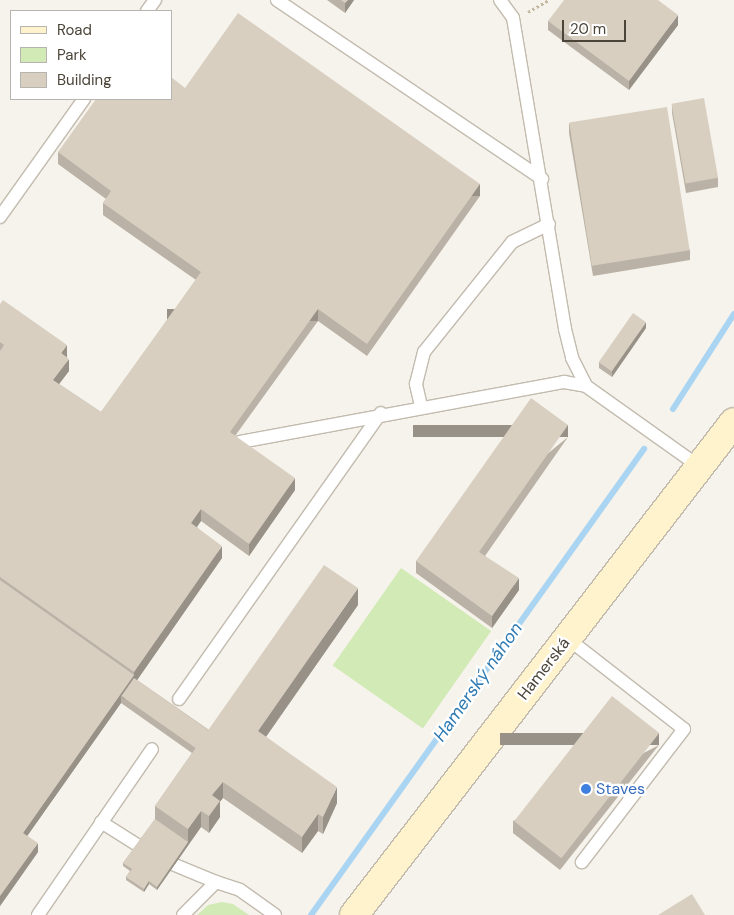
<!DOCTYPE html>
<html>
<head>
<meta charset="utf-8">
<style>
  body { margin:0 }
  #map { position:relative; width:734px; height:915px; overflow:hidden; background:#f6f3ec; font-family:"DM Sans",sans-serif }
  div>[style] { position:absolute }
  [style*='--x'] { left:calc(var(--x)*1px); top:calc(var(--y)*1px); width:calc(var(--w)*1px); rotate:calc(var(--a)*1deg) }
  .green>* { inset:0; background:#d2eab5; transform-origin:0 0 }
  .stream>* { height:6px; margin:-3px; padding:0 3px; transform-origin:3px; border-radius:3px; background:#a9d4f2 }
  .path>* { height:3px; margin-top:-1.5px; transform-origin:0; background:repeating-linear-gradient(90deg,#c4b79f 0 2.5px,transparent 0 5px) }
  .roads { filter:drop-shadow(1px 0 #c2bbae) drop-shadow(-1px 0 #c2bbae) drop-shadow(0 1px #c2bbae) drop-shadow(0 -1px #c2bbae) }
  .lane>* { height:12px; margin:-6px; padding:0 6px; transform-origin:6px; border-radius:6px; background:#fff }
  .secondary>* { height:28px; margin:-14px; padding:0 14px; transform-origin:14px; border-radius:14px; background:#fff3cd }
  .wall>* { inset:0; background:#bab2a6 }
  .shaded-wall>* { inset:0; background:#979187; transform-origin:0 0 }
  .building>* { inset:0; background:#d8cfc1; transform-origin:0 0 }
  .dots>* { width:14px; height:14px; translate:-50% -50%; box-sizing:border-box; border:2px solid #fff; border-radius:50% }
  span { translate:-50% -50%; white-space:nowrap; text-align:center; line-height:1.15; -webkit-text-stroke:4.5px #fff; paint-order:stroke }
  .street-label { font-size:16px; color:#4b4439 }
  .shop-label { font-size:16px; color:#366cbe }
  .left { translate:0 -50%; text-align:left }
  .water-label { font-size:18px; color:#2e7ab2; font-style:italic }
  .legend { position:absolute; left:10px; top:10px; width:162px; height:90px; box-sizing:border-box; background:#fff; border:1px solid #b7b4b0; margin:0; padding:6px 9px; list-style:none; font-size:15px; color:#4b4439 }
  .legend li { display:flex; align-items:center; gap:10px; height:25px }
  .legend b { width:25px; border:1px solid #b7b4b0 }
  .scale { position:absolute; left:562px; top:20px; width:64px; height:22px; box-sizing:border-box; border:2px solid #4b4439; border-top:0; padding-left:6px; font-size:15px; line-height:18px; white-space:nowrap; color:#4b4439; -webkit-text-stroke:4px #fff; paint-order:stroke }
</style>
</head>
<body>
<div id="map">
  <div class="green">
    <i style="left:401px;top:568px;width:110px;height:119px;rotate:35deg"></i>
    <i style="clip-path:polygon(222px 902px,233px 904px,249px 915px,197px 915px,208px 905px)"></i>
  </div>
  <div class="stream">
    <i style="--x:673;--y:409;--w:113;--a:-57.3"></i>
    <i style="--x:311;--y:915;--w:573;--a:-54.45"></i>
  </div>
  <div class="path">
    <i style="--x:528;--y:12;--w:24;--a:-30"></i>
  </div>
  <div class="roads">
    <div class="lane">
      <i style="--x:277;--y:0;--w:320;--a:34"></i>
      <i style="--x:500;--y:0;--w:22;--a:54"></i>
      <i style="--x:513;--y:18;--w:315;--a:80.5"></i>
      <i style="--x:565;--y:329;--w:30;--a:76"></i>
      <i style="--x:572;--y:358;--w:31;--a:63"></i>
      <i style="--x:147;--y:11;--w:14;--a:-54"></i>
      <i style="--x:0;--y:217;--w:145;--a:-54.6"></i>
      <i style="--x:421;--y:406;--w:23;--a:-103"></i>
      <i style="--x:416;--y:384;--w:33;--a:-76"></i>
      <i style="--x:424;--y:352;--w:141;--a:-51.3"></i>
      <i style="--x:512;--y:242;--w:41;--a:-25.9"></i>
      <i style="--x:240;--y:442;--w:330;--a:-10.5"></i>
      <i style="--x:564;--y:382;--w:22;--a:10"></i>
      <i style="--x:586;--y:386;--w:140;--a:35.4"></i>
      <i style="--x:567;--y:638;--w:148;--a:37.9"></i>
      <i style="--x:684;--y:729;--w:168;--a:127.5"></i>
      <i style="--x:179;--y:699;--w:350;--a:-54.8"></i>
      <i style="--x:101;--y:822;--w:67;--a:32.3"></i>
      <i style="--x:158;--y:858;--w:63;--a:22.5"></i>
      <i style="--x:38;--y:915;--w:201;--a:-55.5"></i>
      <i style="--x:183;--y:915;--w:47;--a:-45"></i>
      <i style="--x:216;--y:882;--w:25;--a:18"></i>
      <i style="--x:240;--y:890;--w:43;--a:35.5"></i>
    </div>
    <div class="secondary">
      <i style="--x:354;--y:915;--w:622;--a:-52.38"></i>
    </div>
  </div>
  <div class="wall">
    <i style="clip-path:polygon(327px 0,354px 0,345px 13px)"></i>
    <i style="clip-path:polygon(548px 21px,678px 25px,629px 90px,548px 30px)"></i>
    <i style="clip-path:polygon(185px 88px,480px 196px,367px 356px,318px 321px,235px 436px,295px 490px,249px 556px,201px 521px,197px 527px,222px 558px,137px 680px,209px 730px,358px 605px,266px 737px,337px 803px,323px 834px,318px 831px,302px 853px,223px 798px,220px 801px,220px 817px,209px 833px,201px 827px,157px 890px,149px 884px,144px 892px,126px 880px,126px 877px,130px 871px,123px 866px,123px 863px,155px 819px,155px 806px,192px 753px,121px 703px,27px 836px,38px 852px,0 906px,0 304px,67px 358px,69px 371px,59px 384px,101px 412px,196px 280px,103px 215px,103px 203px,106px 199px,58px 164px,58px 152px)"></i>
    <i style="clip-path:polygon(672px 104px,718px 178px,718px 187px,686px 193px,672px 113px)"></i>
    <i style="clip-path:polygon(569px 123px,690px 250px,690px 260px,593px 276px,569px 133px)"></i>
    <i style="clip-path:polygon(646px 328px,612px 377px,599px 368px,599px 362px)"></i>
    <i style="clip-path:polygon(568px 437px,485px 556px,519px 590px,492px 628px,416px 573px,416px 561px)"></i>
    <i style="clip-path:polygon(659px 745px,560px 870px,513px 833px,513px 821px)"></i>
  </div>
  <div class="shaded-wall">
    <i style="clip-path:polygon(348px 0,354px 0,345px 13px,345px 3px)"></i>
    <i style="clip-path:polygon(678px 15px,678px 25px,629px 90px,629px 81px)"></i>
    <i style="left:480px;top:184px;width:12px;height:196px;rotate:90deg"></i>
    <i style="left:318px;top:309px;width:12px;height:151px;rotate:90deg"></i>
    <i style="clip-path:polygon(646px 322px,646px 328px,612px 377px,612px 371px)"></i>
    <i style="clip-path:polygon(67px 345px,67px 358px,61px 353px)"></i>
    <i style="clip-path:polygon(69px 359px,69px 371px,53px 392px,53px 380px)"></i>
    <i style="left:568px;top:425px;width:12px;height:155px;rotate:90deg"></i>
    <i style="clip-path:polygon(295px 478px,295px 490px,249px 556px,249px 544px)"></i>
    <i style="clip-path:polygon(201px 509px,201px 521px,191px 535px,191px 523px)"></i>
    <i style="clip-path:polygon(222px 546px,222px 558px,124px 699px,121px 696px,121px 703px,23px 842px,23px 833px,134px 675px,134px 672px)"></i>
    <i style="clip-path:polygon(519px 578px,519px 590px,492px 628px,492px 616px)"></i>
    <i style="clip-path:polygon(358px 588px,358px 605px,258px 748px,258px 731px)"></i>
    <i style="left:659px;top:733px;width:12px;height:159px;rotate:90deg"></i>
    <i style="clip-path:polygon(223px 782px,223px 798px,212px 812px,212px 795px)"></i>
    <i style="clip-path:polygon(337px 787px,337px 803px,323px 834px,323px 817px)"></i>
    <i style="clip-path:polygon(220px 801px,220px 817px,209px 833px,209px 816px)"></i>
    <i style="clip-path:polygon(201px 811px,201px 827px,157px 890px,157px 887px,188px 842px,188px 829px)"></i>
    <i style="clip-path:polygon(318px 814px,318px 831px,302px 853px,302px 837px)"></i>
    <i style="clip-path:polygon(38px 843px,38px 852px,0 906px,0 896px)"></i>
    <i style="clip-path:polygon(149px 881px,149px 884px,144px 892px,144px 889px)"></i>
  </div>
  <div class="building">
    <i style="clip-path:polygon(341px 0,348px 0,345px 3px)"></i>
    <i style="clip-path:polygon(564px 0,658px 0,678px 15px,629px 81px,548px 21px)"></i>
    <i style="clip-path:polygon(238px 13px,480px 184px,367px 344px,318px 309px,230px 432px,295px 478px,249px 544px,201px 509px,191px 523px,222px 546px,134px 672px,0 577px,0 351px,4px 345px,0 342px,0 304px,3px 300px,67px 345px,61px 353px,69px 359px,53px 380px,101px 412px,201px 272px,103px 203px,111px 191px,58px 152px,96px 99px,171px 99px,171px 77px,185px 88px)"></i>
    <i style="left:704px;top:98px;width:81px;height:33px;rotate:80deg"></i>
    <i style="left:667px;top:107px;width:145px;height:99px;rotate:81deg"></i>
    <i style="left:633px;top:313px;width:16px;height:60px;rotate:35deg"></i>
    <i style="clip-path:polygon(531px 398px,568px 425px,479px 552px,519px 578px,492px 616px,416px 561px)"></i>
    <i style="clip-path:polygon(324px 565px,358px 588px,258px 731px,337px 787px,323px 817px,318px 814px,302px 837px,223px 782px,212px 795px,220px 801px,209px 816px,201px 811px,188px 829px,155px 806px)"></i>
    <i style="clip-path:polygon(0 580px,134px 675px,23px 833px,38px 843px,0 896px)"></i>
    <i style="left:134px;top:678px;width:91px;height:22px;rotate:35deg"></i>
    <i style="left:612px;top:696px;width:60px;height:159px;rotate:38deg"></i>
    <i style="clip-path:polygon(155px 819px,188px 842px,157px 887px,149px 881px,144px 889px,126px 877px,132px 869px,123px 863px)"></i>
    <i style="clip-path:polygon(692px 894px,705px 915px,658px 915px)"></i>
  </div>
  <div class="dots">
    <i style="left:586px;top:789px;background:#3f7fe0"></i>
  </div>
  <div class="street-label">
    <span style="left:544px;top:669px;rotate:-52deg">Hamerská</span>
  </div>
  <div class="shop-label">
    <span class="left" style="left:596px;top:789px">Staves</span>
  </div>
  <div class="water-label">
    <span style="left:478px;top:682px;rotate:-55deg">Hamerský náhon</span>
  </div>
  <ul class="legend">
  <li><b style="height:6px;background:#fff3cd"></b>Road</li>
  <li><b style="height:14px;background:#d2eab5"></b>Park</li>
  <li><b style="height:14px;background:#d8cfc1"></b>Building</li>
  </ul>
  <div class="scale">20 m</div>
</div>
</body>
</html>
